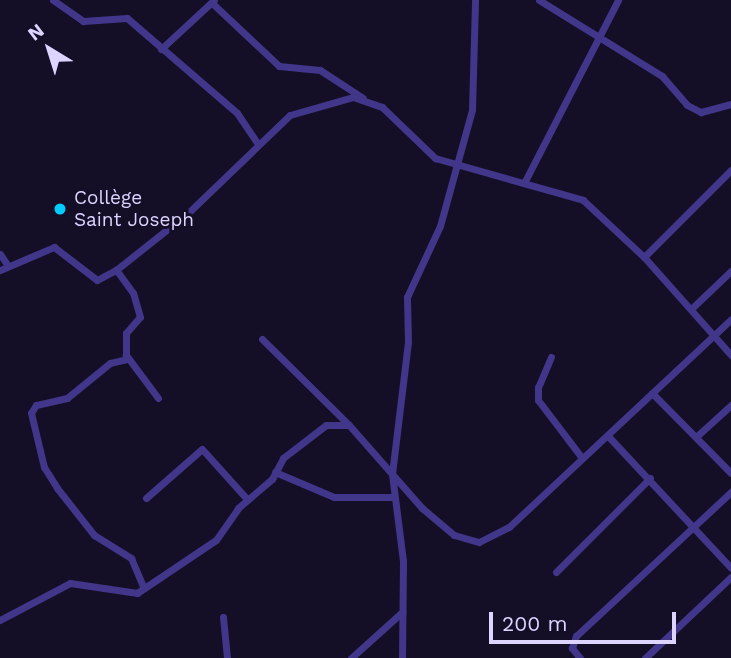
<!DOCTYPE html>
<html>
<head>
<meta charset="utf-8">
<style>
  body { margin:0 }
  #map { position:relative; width:731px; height:658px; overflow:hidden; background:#140e27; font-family:"Work Sans",sans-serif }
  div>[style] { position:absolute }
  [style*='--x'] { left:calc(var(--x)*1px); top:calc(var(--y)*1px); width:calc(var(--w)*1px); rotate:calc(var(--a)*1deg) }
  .street>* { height:7px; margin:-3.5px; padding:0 3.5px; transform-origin:3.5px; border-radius:3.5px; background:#413689 }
  .dots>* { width:19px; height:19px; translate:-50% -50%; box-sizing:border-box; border:4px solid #140e27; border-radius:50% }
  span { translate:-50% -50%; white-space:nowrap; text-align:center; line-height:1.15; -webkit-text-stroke:6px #140e27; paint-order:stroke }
  .poi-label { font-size:19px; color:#ddd4ff }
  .left { translate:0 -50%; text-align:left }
  .north { position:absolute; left:14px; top:14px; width:70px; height:70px; -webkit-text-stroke:5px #140e27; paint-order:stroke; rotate:322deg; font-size:19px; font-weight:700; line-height:28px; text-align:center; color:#ddd4ff }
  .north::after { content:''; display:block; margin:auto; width:24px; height:32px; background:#ddd4ff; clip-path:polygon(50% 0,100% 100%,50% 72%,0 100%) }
  .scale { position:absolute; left:489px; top:612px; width:187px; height:32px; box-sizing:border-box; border:4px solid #ddd4ff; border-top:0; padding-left:9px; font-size:21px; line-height:24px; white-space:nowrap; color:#ddd4ff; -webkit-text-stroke:5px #140e27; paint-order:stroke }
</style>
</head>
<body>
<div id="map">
  <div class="street">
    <i style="--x:53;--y:0;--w:37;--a:35"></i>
    <i style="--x:83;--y:21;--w:44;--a:-3.9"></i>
    <i style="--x:127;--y:18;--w:145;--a:40.8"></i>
    <i style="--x:237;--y:113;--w:36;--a:56"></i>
    <i style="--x:539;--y:0;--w:145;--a:31.7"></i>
    <i style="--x:662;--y:76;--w:38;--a:49"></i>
    <i style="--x:687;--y:105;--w:16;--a:27"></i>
    <i style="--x:701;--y:112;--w:31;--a:-15"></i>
    <i style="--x:212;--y:3;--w:92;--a:43.2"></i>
    <i style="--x:279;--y:66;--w:41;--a:5.6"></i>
    <i style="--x:320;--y:70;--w:51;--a:33.1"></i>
    <i style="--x:161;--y:49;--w:72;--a:-42.8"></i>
    <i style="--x:524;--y:183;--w:206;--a:-62.8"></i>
    <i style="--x:0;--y:254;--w:14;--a:56"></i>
    <i style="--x:644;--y:257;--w:123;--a:-45"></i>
    <i style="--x:0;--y:270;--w:59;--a:-23.1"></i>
    <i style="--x:54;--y:247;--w:54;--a:37.5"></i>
    <i style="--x:97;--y:280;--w:21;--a:-28"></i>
    <i style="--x:691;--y:309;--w:55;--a:-43.5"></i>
    <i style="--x:262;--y:339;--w:122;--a:44.7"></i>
    <i style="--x:349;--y:425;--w:111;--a:48.7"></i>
    <i style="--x:422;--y:508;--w:42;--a:40.2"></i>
    <i style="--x:454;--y:535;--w:26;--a:16"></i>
    <i style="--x:479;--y:542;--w:34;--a:-27"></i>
    <i style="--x:509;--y:527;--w:304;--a:-43.1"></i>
    <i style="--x:551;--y:357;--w:33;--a:113"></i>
    <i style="--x:538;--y:387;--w:13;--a:90"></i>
    <i style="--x:538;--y:400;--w:73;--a:52.8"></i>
    <i style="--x:127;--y:359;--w:17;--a:167"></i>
    <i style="--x:110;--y:363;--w:55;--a:140.9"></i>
    <i style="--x:67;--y:398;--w:32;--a:167"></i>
    <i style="--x:36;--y:405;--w:9;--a:122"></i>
    <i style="--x:31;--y:413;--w:56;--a:76.5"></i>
    <i style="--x:44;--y:467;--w:25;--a:58"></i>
    <i style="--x:57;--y:488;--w:60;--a:51.8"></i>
    <i style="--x:94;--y:535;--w:44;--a:31.9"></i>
    <i style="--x:131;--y:558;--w:33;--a:67"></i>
    <i style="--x:652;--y:393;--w:112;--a:45.4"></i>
    <i style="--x:158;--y:398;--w:54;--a:-126.7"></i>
    <i style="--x:126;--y:355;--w:22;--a:-90"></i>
    <i style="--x:126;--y:333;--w:21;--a:-49"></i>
    <i style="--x:140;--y:317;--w:25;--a:-106"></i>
    <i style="--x:133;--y:293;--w:29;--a:-126"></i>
    <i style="--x:116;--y:270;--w:92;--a:-38.4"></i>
    <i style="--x:188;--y:213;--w:141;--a:-43.9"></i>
    <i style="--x:290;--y:115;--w:66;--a:-15.9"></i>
    <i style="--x:353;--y:97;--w:31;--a:19"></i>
    <i style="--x:382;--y:107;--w:74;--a:43.9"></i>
    <i style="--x:435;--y:158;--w:154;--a:15.8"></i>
    <i style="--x:583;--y:200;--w:83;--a:43.1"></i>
    <i style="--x:644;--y:257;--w:131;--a:48.4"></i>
    <i style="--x:608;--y:436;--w:180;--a:47"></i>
    <i style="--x:697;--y:436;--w:46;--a:-42.4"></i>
    <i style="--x:275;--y:472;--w:64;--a:23"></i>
    <i style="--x:334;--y:497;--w:60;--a:0"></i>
    <i style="--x:146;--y:498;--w:74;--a:-41.2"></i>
    <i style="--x:202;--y:449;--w:67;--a:48"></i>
    <i style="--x:556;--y:572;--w:133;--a:-45"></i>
    <i style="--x:223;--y:617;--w:41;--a:84.4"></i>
    <i style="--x:0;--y:620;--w:79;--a:-27.9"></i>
    <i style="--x:70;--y:583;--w:68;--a:8.5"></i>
    <i style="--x:137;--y:593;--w:95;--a:-33.9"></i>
    <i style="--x:216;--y:540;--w:39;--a:-55"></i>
    <i style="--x:238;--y:508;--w:45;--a:-40.5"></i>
    <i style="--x:272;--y:479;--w:24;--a:-62"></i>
    <i style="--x:283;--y:458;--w:54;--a:-37.5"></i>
    <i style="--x:326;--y:425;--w:22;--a:0"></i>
    <i style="--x:351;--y:658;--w:69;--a:-42"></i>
    <i style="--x:402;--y:658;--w:97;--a:-89.4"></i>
    <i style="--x:403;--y:561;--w:88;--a:-97.2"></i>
    <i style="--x:392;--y:474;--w:133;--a:-83.1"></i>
    <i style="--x:408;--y:342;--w:45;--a:-91.3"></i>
    <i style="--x:407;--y:297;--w:78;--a:-65.1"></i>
    <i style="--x:440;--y:226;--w:120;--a:-74.6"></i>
    <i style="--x:472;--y:110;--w:110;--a:-88.4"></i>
    <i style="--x:580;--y:658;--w:13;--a:-129"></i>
    <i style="--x:572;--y:648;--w:13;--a:-72"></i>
    <i style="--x:576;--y:636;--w:212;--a:-42.9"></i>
    <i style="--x:645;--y:658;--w:118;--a:-43.3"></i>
  </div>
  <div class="dots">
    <i style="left:60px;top:209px;background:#0cf"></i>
  </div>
  <div class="poi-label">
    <span class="left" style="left:74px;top:209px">Collège<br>Saint Joseph</span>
  </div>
  <div class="north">N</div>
  <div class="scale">200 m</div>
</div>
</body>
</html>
